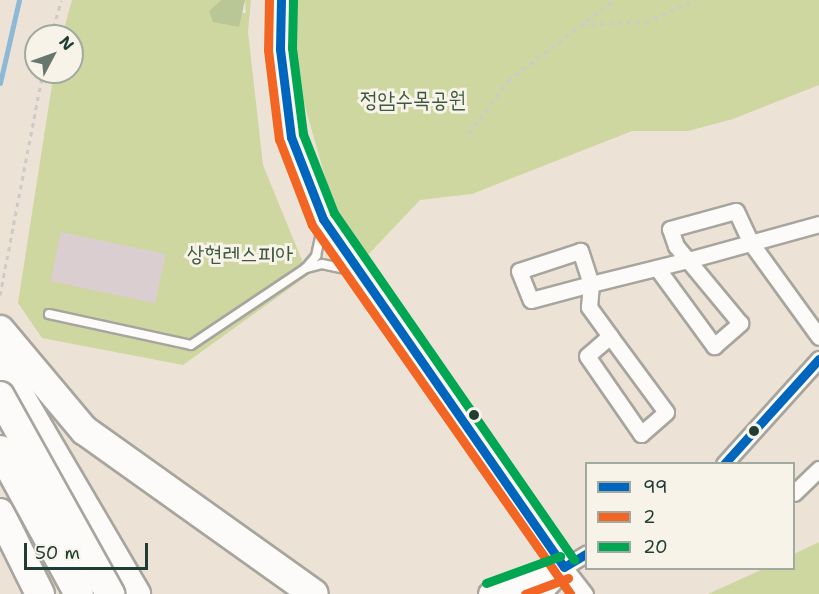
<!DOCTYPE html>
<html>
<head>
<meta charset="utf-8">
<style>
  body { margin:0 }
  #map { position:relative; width:819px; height:594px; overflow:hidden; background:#ece3d6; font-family:"Shantell Sans","Poor Story",sans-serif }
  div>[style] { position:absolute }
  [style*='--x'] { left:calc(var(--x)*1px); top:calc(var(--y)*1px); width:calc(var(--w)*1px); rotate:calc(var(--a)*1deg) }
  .green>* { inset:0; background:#cdd79f }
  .forest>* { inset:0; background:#b9c797 }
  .stream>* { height:5px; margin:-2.5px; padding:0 2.5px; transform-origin:2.5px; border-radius:2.5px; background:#8db9d7 }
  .building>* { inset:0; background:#dbced0; transform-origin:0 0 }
  .path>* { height:3px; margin-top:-1.5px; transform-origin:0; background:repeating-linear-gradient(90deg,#cbcbc8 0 4.5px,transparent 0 9px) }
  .roads { filter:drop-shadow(2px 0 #a7a59d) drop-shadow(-2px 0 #a7a59d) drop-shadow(0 2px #a7a59d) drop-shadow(0 -2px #a7a59d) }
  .lane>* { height:8px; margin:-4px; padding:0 4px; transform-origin:4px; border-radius:4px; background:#fcfbf9 }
  .street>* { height:15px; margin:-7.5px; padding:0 7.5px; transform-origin:7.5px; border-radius:7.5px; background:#fcfbf9 }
  .secondary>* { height:22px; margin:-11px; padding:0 11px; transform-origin:11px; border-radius:11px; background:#fcfbf9 }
  .highway>* { height:28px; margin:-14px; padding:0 14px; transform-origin:14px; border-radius:14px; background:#fcfbf9 }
  .bridges { filter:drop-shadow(2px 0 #a7a59d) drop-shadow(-2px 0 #a7a59d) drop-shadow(0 2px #a7a59d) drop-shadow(0 -2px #a7a59d) }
  .highway-bridge>* { height:28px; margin:-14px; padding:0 14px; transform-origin:14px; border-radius:14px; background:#fcfbf9 }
  .bus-1>* { height:9px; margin:-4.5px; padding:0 4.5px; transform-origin:4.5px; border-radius:4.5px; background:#0065bd }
  .bus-2>* { height:9px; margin:-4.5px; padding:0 4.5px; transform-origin:4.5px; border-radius:4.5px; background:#f26522 }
  .bus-3>* { height:9px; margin:-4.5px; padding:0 4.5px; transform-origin:4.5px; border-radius:4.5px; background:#00a651 }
  .dots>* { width:16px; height:16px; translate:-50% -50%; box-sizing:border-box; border:3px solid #f7f3e8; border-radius:50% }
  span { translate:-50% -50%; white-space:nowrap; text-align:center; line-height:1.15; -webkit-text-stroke:6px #f7f3e8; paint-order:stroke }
  .park-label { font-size:22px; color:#3d5a40 }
  .legend { position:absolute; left:585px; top:462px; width:210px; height:108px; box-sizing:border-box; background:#f7f3e8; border:2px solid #a1aaa0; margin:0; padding:8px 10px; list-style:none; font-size:18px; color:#1f3d34 }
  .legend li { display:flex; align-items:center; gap:12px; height:30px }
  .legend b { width:30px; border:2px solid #a1aaa0 }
  .north { position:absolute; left:24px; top:24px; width:60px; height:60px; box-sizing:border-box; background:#f7f3e8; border:2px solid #a1aaa0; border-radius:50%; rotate:49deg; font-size:16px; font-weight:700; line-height:24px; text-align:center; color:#1f3d34 }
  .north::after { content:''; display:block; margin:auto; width:21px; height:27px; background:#67776d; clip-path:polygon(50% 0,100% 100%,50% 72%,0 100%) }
  .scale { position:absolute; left:24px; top:543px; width:124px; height:27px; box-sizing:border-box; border:3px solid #1f3d34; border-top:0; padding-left:8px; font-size:18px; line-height:21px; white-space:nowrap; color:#1f3d34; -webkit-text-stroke:4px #f7f3e8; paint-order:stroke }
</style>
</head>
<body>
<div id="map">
  <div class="green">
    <i style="clip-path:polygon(72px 0,221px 0,209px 11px,246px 13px,245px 0,251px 0,248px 32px,263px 165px,308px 275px,183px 365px,42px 338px,18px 303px,54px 72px,72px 72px,72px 36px,62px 36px)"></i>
    <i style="clip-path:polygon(296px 0,819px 0,819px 85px,733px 119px,688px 131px,632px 131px,472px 194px,420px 200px,365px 258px,335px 211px,293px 65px)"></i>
    <i style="clip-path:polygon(819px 542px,819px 594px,708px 594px,763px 569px,794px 568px,794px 554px)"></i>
  </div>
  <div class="forest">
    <i style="clip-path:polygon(221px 0,245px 0,239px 27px,213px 22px,209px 11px)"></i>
  </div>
  <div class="stream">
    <i style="--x:0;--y:83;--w:85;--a:-77.1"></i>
  </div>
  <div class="building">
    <i style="left:61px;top:232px;width:107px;height:50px;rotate:12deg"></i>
  </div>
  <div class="path">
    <i style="--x:582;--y:24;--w:63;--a:-1.8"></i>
    <i style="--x:645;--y:22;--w:55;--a:-23.7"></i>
    <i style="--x:51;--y:36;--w:37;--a:-74"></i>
    <i style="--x:469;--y:133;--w:65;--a:-53.1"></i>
    <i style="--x:508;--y:81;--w:133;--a:-37.4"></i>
    <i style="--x:0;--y:295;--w:227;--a:-79.1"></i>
  </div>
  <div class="roads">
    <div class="lane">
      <i style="--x:306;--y:268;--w:16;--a:-14"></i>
      <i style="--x:322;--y:264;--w:30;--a:12"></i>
      <i style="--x:49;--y:314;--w:145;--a:12.3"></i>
      <i style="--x:191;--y:345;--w:138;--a:-33.8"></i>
      <i style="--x:306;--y:268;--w:16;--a:-50"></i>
      <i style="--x:316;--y:256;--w:30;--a:-78"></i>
    </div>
    <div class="street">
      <i style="--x:657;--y:268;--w:97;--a:53.8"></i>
      <i style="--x:714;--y:346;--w:35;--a:-41"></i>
      <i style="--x:740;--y:323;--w:100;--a:-129.7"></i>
      <i style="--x:676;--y:246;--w:18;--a:-109"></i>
      <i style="--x:670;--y:229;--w:68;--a:-15.3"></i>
      <i style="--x:736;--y:211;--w:35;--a:65"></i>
      <i style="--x:751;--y:243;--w:116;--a:54.1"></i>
      <i style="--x:610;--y:336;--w:30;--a:139"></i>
      <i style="--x:587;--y:356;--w:95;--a:55.3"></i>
      <i style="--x:641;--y:434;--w:33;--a:-41"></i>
      <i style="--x:666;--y:412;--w:94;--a:-126.4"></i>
      <i style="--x:610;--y:336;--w:36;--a:-126"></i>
      <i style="--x:589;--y:307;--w:23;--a:-85"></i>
      <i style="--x:591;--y:284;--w:35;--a:-108"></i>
      <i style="--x:580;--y:251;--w:64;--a:161.8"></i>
      <i style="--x:519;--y:271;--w:31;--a:68"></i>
      <i style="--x:531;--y:300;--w:62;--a:-14.9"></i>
      <i style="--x:591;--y:284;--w:104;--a:-13.9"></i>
      <i style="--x:692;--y:259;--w:132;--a:-15.4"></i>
      <i style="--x:724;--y:464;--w:142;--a:-47.9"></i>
      <i style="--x:794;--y:493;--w:35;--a:-44"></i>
      <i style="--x:585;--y:594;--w:34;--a:-128"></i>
      <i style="--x:564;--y:567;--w:26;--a:-31"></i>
    </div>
    <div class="secondary">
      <i style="--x:281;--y:0;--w:49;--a:91.2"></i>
      <i style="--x:280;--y:49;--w:89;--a:82.9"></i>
      <i style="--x:291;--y:137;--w:88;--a:68.7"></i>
      <i style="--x:323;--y:219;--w:423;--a:55.3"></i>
      <i style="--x:490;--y:594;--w:79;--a:-20"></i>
      <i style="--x:539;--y:594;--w:35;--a:-47"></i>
    </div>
    <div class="highway">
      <i style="--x:0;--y:330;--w:131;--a:50"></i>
      <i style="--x:84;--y:430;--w:282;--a:35.5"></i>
      <i style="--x:0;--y:362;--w:269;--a:59.6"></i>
      <i style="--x:0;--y:513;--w:90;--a:63.7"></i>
    </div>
  </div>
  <div class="bridges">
    <div class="highway-bridge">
      <i style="--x:0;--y:396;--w:227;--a:60.9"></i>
      <i style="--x:0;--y:450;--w:164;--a:61.3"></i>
    </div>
  </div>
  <div class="bus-1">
    <i style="--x:281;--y:0;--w:49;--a:91.2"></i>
    <i style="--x:280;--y:49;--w:89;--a:82.9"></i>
    <i style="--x:291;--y:137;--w:88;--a:68.7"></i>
    <i style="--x:323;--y:219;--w:423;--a:55.3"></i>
    <i style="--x:564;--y:567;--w:26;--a:-31"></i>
    <i style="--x:724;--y:464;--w:142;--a:-47.9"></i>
  </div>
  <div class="bus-2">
    <i style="--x:269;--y:0;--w:50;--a:91.1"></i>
    <i style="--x:268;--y:50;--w:90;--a:83"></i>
    <i style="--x:279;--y:139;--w:92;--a:69"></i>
    <i style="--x:312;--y:225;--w:450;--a:55"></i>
    <i style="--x:525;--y:594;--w:46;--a:-20.4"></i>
  </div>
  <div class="bus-3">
    <i style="--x:293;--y:0;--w:48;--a:91.2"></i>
    <i style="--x:292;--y:48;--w:87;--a:82.7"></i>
    <i style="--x:303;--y:134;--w:85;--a:68.6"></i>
    <i style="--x:334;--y:213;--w:422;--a:55.3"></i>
    <i style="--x:486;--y:583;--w:79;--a:-20"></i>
  </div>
  <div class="dots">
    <i style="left:474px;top:415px;background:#1f3d34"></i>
    <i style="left:754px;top:431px;background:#1f3d34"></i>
  </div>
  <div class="park-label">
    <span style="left:413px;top:100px">정암수목공원</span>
    <span style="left:240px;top:254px">상현레스피아</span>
  </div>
  <ul class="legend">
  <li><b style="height:8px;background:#0065bd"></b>99</li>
  <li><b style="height:8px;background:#f26522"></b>2</li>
  <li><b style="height:8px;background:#00a651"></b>20</li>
  </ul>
  <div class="north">N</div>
  <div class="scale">50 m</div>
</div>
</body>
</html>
